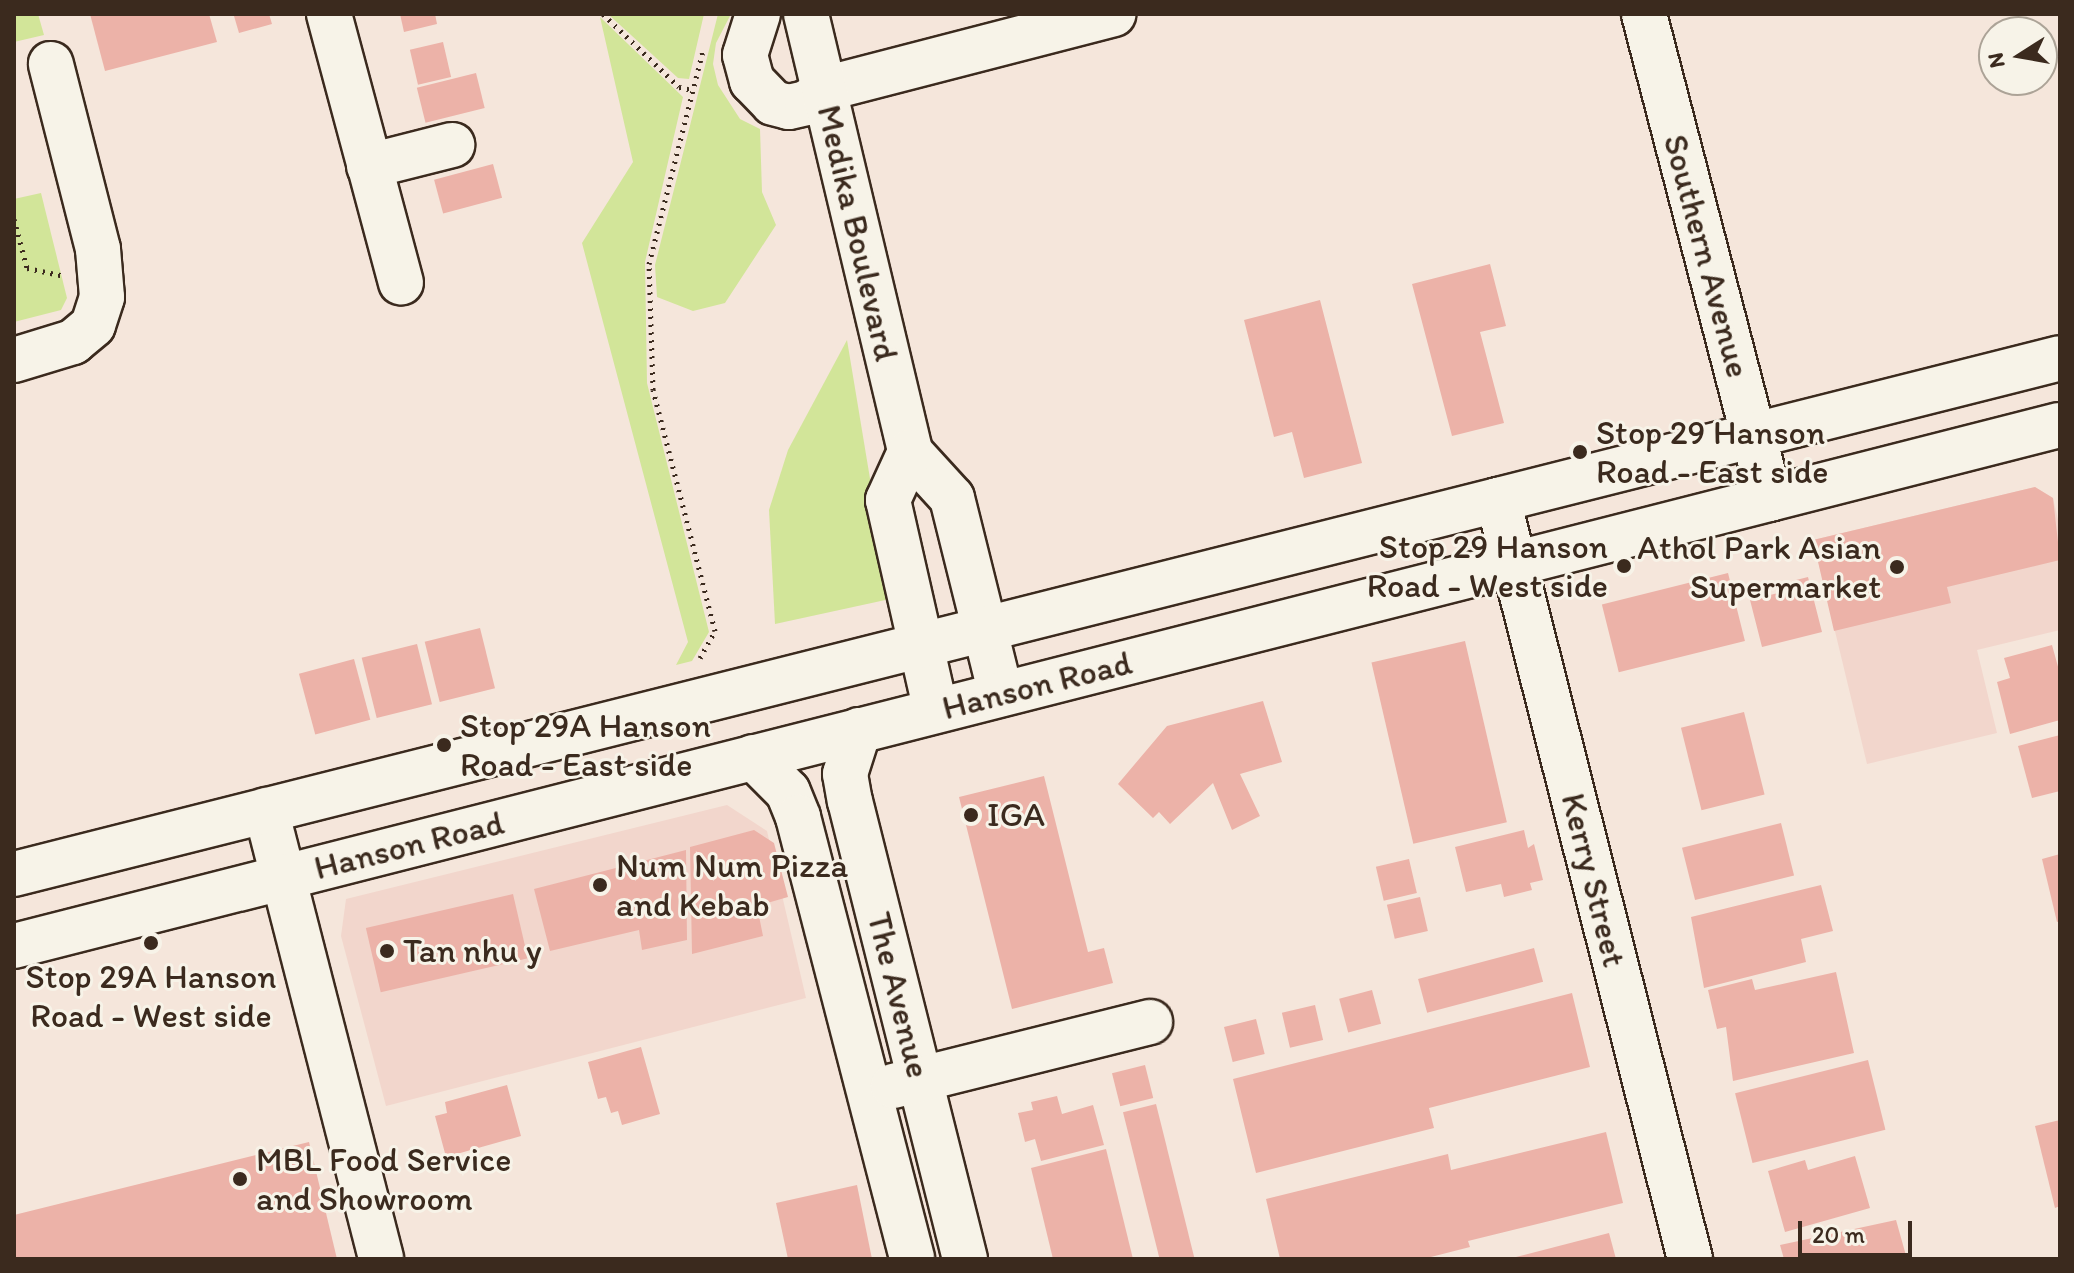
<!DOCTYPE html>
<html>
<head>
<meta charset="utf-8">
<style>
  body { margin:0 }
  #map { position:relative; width:2074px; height:1273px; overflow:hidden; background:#f5e6db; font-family:Itim,sans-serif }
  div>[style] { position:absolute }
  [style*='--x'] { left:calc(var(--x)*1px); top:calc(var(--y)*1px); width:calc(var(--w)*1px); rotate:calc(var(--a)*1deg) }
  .built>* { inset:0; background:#f2d6cc }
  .green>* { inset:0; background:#d2e599 }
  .building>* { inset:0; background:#ecb2a8; transform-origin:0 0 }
  .path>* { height:5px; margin-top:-2.5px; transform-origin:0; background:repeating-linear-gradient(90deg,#3b2a1e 0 2px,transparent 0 8px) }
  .roads { filter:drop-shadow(2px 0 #3b2a1e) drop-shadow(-2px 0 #3b2a1e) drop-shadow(0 2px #3b2a1e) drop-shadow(0 -2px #3b2a1e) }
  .minor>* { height:44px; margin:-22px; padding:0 22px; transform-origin:22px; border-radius:22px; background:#f7f3e8 }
  .major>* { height:44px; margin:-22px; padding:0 22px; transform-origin:22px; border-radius:22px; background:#f7f3e8 }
  .dots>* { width:22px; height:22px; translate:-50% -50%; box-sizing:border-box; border:4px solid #f7f3e8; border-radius:50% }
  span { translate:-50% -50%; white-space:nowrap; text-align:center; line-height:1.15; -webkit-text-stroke:6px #f7f3e8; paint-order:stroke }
  .street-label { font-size:34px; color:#3b2a1e }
  .poi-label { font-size:34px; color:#3b2a1e }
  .left { translate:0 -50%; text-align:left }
  .right { translate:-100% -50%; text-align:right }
  .frame { position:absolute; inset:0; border:16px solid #3b2a1e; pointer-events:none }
  .north { position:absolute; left:1978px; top:16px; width:80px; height:80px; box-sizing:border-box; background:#f7f3e8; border:2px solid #aca397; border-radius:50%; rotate:259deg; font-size:22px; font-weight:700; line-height:32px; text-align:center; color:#3b2a1e }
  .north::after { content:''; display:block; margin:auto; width:28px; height:36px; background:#3b2a1e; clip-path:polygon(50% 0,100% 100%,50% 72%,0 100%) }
  .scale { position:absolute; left:1798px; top:1221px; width:114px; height:36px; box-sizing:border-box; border:4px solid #3b2a1e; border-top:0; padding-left:10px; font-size:24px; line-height:28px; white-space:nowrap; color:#3b2a1e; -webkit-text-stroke:6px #f7f3e8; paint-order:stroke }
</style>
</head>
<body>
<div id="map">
  <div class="built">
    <i style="clip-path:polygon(2035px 487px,2053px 498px,2060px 528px,2060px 630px,1977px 650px,1997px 733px,1867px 764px,1813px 540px)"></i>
    <i style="clip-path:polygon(727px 805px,767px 831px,806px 998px,386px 1106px,341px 936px,346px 899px)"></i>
  </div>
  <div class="green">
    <i style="clip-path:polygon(14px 14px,38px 14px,44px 35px,14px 42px)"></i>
    <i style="clip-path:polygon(608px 14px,704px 14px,689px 79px,678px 78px)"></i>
    <i style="clip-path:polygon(718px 14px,731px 14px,716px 43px,713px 64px,718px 85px,740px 119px,760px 129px,762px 192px,776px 225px,725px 303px,693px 311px,657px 297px,655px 265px)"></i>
    <i style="clip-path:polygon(600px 17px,683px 97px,645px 262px,647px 383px,709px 632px,692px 661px,676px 665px,688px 642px,582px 243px,633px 162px)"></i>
    <i style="clip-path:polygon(41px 193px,67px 298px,61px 310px,14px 322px,14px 199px)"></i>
    <i style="clip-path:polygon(847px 340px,890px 599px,775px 624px,769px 510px,788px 450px)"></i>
  </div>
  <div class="building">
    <i style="clip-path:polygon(90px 14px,209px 14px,217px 42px,105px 71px)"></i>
    <i style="clip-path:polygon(269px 14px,272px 24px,239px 33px,234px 16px)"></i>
    <i style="clip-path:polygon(400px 14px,435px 14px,437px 24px,404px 32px)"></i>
    <i style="left:443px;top:42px;width:36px;height:34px;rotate:77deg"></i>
    <i style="left:476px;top:73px;width:36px;height:61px;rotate:76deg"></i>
    <i style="left:493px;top:164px;width:35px;height:61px;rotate:75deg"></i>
    <i style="clip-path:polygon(1490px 264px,1506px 326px,1480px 332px,1504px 423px,1452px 436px,1412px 284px)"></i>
    <i style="clip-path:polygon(1320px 300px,1362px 463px,1304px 478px,1292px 432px,1274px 437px,1244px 320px)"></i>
    <i style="clip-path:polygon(2035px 487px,2053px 498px,2060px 560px,1947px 587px,1951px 603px,1834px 631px,1813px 540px)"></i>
    <i style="left:1728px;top:573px;width:70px;height:130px;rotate:76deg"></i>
    <i style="clip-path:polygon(1808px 577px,1822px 632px,1762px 647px,1750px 600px,1778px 593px,1776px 585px)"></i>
    <i style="left:480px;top:628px;width:62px;height:57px;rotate:76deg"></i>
    <i style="left:1465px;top:641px;width:186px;height:96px;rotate:77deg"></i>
    <i style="left:417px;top:644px;width:62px;height:57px;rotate:76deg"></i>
    <i style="clip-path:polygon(2052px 645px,2060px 674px,2060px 720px,2010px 734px,1997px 682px,2010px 678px,2004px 658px)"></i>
    <i style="left:354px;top:659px;width:63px;height:57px;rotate:75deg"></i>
    <i style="clip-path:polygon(1263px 701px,1282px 762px,1240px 774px,1260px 816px,1232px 830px,1213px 783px,1170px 824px,1159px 812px,1153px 818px,1118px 784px,1167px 726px)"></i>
    <i style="left:1744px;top:712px;width:85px;height:65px;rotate:76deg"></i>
    <i style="clip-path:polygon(2060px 735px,2060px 791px,2032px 798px,2018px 746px)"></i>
    <i style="clip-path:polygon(1044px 776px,1088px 952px,1104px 948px,1113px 983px,1012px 1009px,959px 797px)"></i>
    <i style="left:1781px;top:823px;width:54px;height:102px;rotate:76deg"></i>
    <i style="clip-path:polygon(754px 830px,774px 843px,788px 897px,757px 906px,763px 936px,692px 954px,690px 847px)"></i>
    <i style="clip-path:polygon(1524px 830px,1528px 848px,1534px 844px,1543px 880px,1530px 883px,1532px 890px,1504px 897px,1501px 884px,1466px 892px,1455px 847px)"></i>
    <i style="clip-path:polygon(686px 850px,687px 940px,642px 950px,639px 930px,550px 951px,534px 889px)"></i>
    <i style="clip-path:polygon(2060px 854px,2060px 921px,2057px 922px,2042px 859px)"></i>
    <i style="left:1409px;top:859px;width:35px;height:34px;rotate:77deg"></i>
    <i style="clip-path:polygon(1821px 885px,1833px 931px,1801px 939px,1806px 962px,1704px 988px,1691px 917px)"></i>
    <i style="left:513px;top:894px;width:66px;height:151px;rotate:77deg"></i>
    <i style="left:1420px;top:897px;width:35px;height:34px;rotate:77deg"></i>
    <i style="left:1534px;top:948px;width:35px;height:120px;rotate:75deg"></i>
    <i style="clip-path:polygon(1836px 972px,1854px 1053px,1733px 1081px,1726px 1027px,1717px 1029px,1708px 990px,1752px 979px,1755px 990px)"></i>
    <i style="left:1372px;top:990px;width:35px;height:34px;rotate:75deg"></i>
    <i style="clip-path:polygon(1572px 993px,1590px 1067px,1429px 1108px,1434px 1128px,1256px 1173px,1233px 1079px)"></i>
    <i style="left:1315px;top:1005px;width:36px;height:34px;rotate:77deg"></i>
    <i style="left:1256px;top:1019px;width:36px;height:33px;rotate:76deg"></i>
    <i style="clip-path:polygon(641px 1047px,660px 1114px,622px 1125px,618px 1111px,611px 1113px,606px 1097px,598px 1099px,588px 1062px)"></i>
    <i style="left:1868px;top:1060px;width:72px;height:137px;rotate:76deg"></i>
    <i style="left:1145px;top:1065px;width:34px;height:34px;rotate:76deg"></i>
    <i style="clip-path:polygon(507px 1085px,521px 1136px,446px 1157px,435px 1116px,447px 1113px,445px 1102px)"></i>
    <i style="clip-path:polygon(1057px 1096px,1062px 1114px,1093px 1105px,1104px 1145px,1041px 1161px,1035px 1139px,1025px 1142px,1018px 1113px,1033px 1110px,1031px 1102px)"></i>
    <i style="left:1156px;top:1104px;width:160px;height:34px;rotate:76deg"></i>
    <i style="clip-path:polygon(2060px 1120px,2060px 1206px,2055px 1208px,2035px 1126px)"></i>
    <i style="clip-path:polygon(1606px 1132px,1623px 1203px,1468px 1241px,1470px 1247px,1423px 1259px,1280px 1259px,1266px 1199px,1448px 1154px,1451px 1170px)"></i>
    <i style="clip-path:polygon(309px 1142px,337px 1259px,14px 1259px,14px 1215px)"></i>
    <i style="clip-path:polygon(1106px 1149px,1133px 1259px,1053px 1259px,1031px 1168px)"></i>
    <i style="clip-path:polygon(1855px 1156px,1870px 1208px,1785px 1232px,1768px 1171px,1805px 1160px,1808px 1170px)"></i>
    <i style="clip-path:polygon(857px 1185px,872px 1259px,788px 1259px,776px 1203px)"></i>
    <i style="clip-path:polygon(1896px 1220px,1907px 1259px,1784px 1259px,1780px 1245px)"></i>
    <i style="clip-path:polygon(1609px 1233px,1616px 1259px,1512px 1259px,1512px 1258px)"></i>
  </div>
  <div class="path">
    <i style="--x:603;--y:14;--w:105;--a:43.8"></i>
    <i style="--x:679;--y:87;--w:13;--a:13"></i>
    <i style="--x:14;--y:219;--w:51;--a:75.1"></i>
    <i style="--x:27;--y:268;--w:35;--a:12"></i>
    <i style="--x:700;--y:658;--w:31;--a:-61"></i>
    <i style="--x:715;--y:631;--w:249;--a:-104.4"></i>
    <i style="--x:653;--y:390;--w:126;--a:-91.8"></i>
    <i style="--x:649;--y:264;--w:221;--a:-75.8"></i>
  </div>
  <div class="roads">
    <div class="minor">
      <i style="--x:329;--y:14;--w:278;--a:75"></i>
      <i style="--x:758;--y:14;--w:43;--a:107.6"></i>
      <i style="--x:745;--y:55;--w:27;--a:75"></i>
      <i style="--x:752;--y:81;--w:30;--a:46"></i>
      <i style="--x:773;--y:103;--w:16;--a:14"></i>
      <i style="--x:789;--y:107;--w:18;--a:-13"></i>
      <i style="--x:807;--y:103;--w:22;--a:-39"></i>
      <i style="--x:824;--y:89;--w:299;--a:-14.5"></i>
      <i style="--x:806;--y:14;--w:450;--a:76.6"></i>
      <i style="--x:910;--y:452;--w:62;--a:47.6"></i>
      <i style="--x:952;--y:498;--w:202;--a:76"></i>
      <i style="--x:1644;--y:14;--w:501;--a:75.44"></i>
      <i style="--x:369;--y:166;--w:86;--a:-14.2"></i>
      <i style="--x:14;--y:360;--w:62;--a:-17"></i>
      <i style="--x:73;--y:342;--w:26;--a:-40"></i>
      <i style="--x:93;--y:325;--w:29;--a:-72"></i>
      <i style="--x:102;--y:297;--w:48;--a:-94.8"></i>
      <i style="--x:98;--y:249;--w:191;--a:-104.3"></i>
      <i style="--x:910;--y:452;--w:53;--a:114.6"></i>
      <i style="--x:888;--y:500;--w:216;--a:77.2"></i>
      <i style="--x:1498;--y:500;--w:783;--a:75.8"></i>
      <i style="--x:859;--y:730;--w:46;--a:107.7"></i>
      <i style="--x:845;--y:774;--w:27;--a:80"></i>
      <i style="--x:850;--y:801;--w:472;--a:75.9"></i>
      <i style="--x:753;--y:757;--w:49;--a:45"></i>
      <i style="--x:788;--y:792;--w:27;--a:68"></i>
      <i style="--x:798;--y:817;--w:456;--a:75.5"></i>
      <i style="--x:266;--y:810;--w:463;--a:75.6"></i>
      <i style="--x:893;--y:1086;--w:265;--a:-14"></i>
    </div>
    <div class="major">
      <i style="--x:14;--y:874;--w:2110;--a:-14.15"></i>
      <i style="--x:14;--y:946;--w:2111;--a:-14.29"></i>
    </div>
  </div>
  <div class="dots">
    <i style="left:1580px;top:452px;background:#3b2a1e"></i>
    <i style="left:1624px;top:566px;background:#3b2a1e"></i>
    <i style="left:1897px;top:567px;background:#3b2a1e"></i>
    <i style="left:444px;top:745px;background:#3b2a1e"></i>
    <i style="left:971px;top:815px;background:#3b2a1e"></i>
    <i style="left:600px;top:885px;background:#3b2a1e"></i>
    <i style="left:151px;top:943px;background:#3b2a1e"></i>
    <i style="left:387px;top:951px;background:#3b2a1e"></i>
    <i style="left:240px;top:1179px;background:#3b2a1e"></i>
  </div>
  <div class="street-label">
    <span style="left:858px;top:233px;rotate:77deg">Medika Boulevard</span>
    <span style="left:1707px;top:256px;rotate:75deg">Southern Avenue</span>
    <span style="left:1037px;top:685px;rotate:-14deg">Hanson Road</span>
    <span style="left:409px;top:845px;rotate:-14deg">Hanson Road</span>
    <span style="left:1594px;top:880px;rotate:76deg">Kerry Street</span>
    <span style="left:899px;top:995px;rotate:76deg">The Avenue</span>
  </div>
  <div class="poi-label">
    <span class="left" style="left:1596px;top:452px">Stop 29 Hanson<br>Road - East side</span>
    <span class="right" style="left:1608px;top:566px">Stop 29 Hanson<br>Road - West side</span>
    <span class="right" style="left:1881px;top:567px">Athol Park Asian<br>Supermarket</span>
    <span class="left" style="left:460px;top:745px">Stop 29A Hanson<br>Road - East side</span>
    <span class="left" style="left:987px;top:815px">IGA</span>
    <span class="left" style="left:616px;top:885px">Num Num Pizza<br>and Kebab</span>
    <span class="left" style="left:403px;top:951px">Tan nhu y</span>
    <span style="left:151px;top:996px">Stop 29A Hanson<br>Road - West side</span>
    <span class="left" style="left:256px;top:1179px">MBL Food Service<br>and Showroom</span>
  </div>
  <div class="frame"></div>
  <div class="north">N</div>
  <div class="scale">20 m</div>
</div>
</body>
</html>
